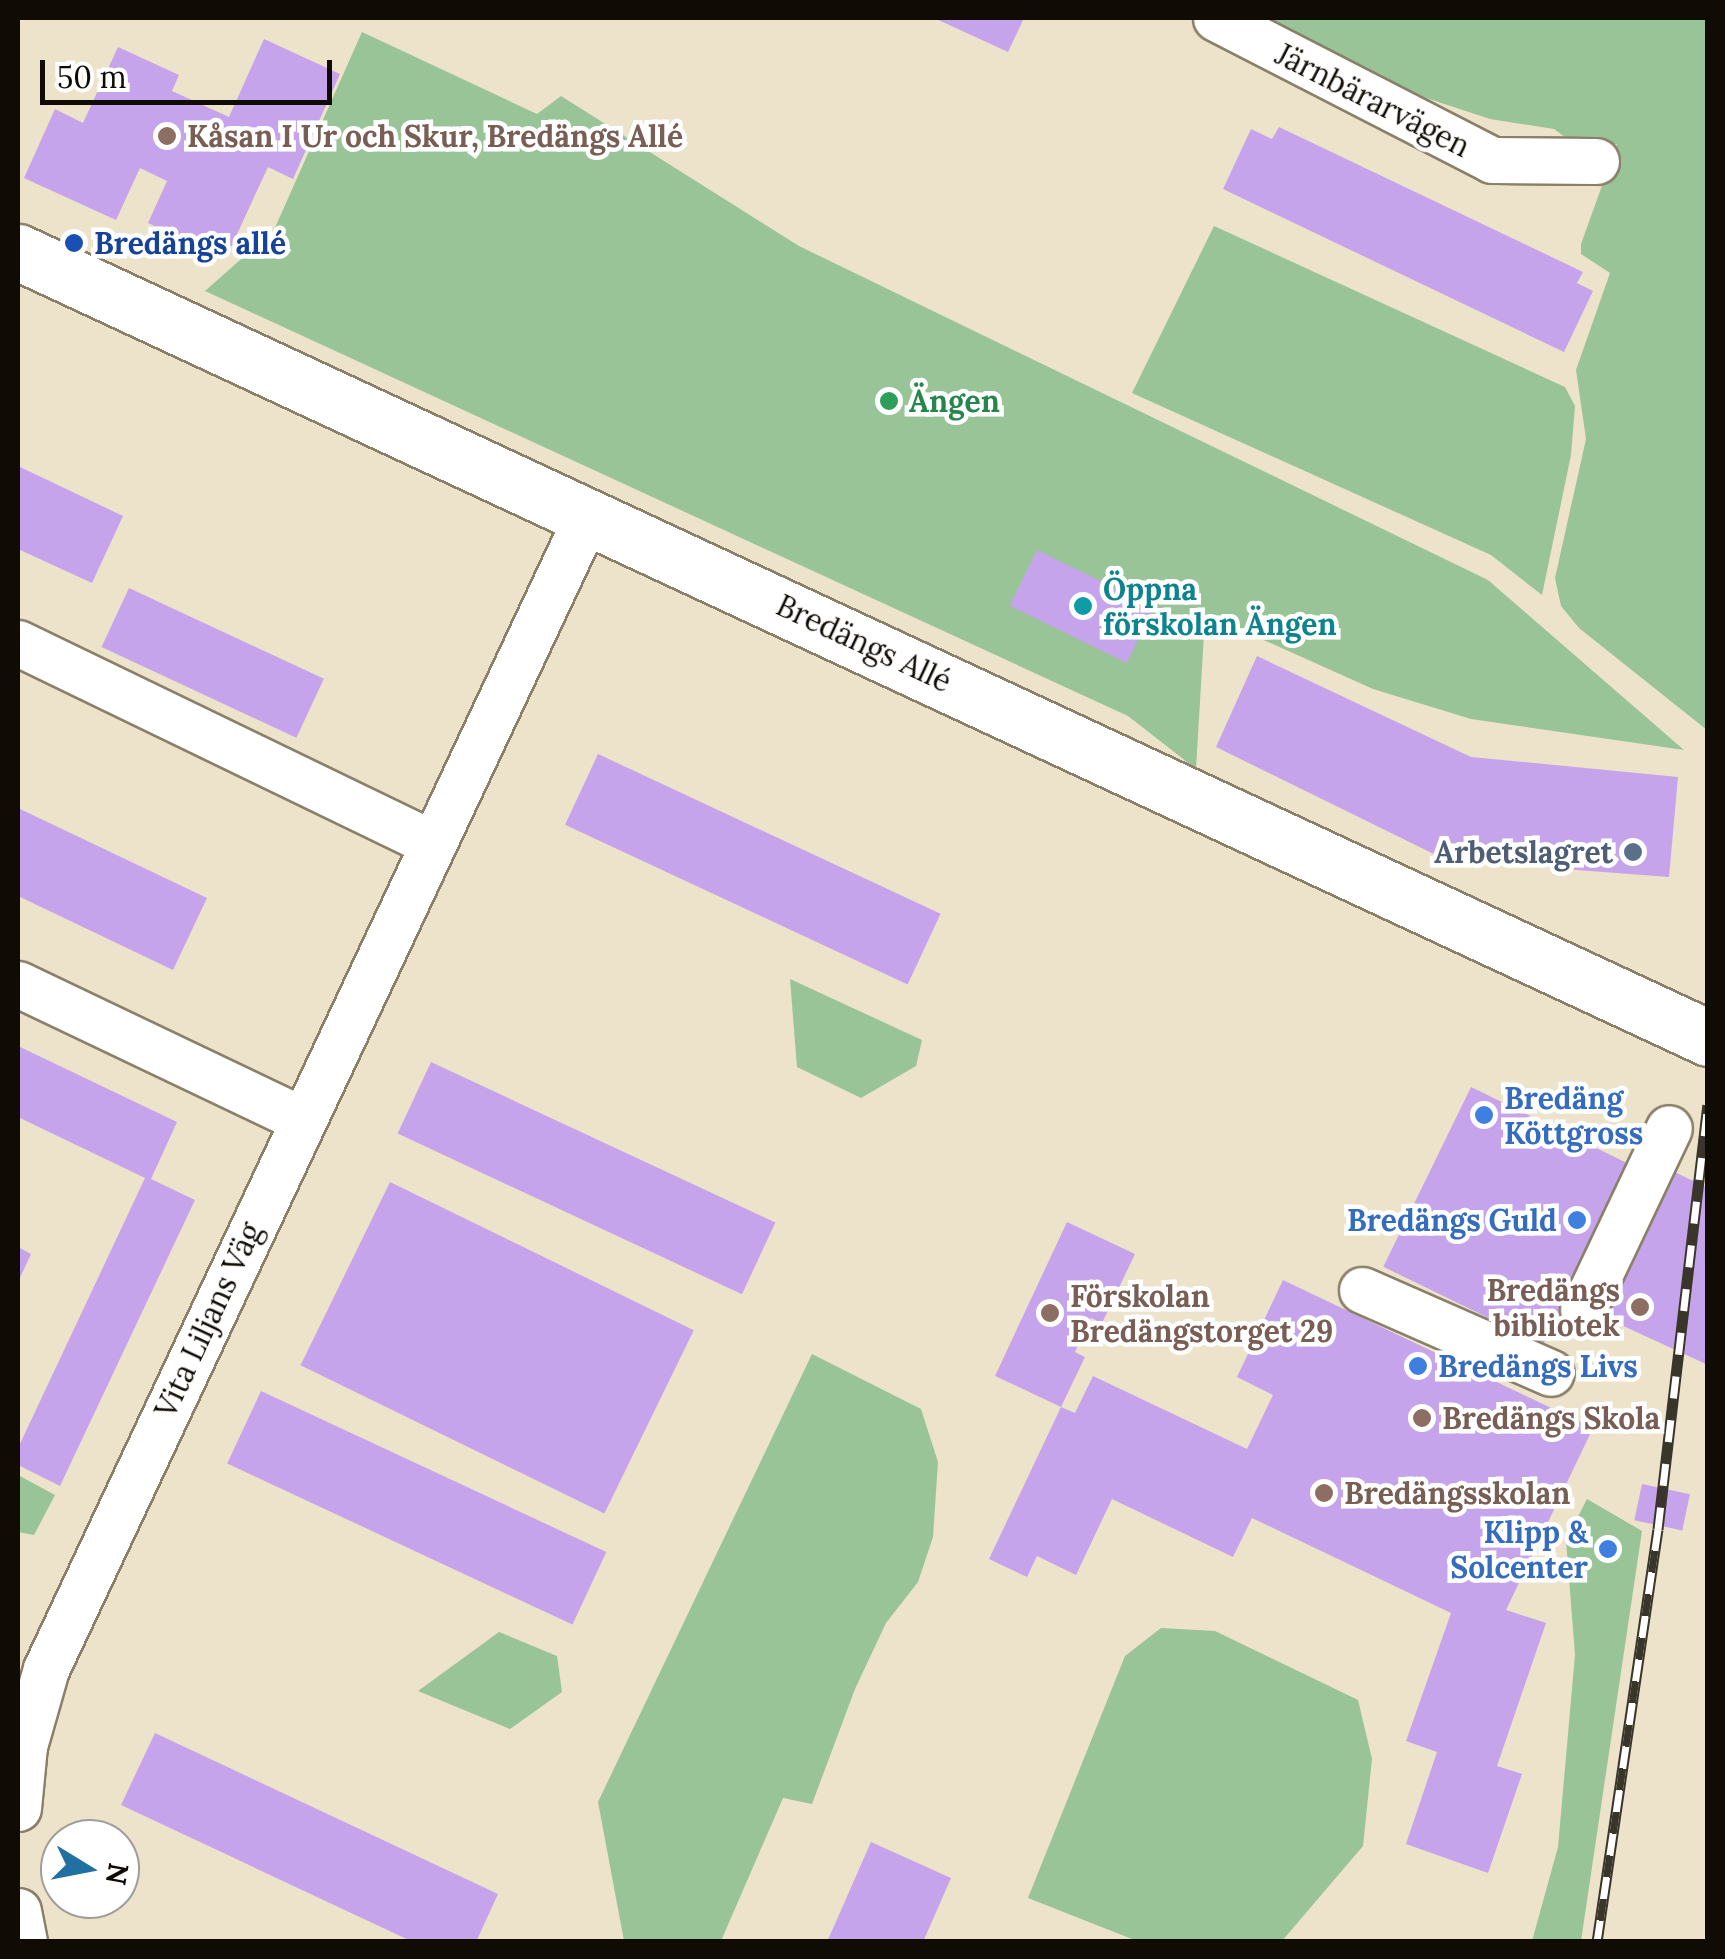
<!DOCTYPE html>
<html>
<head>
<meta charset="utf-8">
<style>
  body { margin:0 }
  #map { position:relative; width:1725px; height:1959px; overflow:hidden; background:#ede2ca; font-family:Lora,serif }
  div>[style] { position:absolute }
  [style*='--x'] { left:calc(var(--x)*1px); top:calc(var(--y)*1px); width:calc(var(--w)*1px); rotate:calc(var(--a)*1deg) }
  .green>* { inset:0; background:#99c498 }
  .building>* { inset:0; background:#c6a4eb; transform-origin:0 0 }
  .roads { filter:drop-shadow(2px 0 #8a806a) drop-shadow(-2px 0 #8a806a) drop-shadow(0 2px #8a806a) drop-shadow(0 -2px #8a806a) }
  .street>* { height:45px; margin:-22.5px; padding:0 22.5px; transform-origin:22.5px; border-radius:22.5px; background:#fff }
  .secondary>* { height:55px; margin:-27.5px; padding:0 27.5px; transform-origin:27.5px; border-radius:27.5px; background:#fff }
  .rail>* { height:11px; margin-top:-5.5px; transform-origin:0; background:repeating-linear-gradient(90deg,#fff 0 22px,#3a352b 0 44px); box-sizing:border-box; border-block:2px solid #3a352b }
  .dots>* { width:28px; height:28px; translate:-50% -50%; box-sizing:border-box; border:5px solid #fff; border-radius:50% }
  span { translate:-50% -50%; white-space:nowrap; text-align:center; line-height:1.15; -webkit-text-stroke:9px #fff; paint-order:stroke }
  .street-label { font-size:30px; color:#100c05 }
  .education-label { font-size:30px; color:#785e54; font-weight:700 }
  .left { translate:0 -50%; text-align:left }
  .right { translate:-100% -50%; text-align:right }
  .transit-label { font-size:30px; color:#164399; font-weight:700 }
  .leisure-label { font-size:30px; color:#27864d; font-weight:700 }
  .culture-label { font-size:30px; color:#0d838f; font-weight:700 }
  .service-label { font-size:30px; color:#4e5e75; font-weight:700 }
  .shop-label { font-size:30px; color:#366cbe; font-weight:700 }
  .frame { position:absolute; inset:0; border:20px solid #100c05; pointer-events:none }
  .north { position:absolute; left:40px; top:1819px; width:100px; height:100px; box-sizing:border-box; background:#fff; border:2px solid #9f9e9b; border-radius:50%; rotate:100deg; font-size:28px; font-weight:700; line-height:40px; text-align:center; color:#100c05 }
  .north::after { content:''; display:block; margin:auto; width:35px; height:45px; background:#2270a2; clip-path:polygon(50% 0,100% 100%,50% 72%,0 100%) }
  .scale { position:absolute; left:40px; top:60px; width:292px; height:45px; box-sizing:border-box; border:5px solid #100c05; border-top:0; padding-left:12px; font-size:30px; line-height:35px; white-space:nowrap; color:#100c05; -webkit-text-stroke:8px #fff; paint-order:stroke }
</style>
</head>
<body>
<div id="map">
  <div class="green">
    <i style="clip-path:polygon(1268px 18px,1707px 18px,1707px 730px,1579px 628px,1561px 606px,1555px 578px,1586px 439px,1576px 370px,1610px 273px,1581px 254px,1581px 244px,1617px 144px,1585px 152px,1554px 129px,1490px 119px,1417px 95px)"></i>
    <i style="clip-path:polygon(362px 32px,537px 114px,561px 96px,799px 246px,1488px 580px,1684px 750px,1471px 719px,1373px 689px,1219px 620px,1204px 634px,1196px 769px,1128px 716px,205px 291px,274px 230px)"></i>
    <i style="clip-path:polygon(1214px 226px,1565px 387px,1575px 406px,1571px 455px,1542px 595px,1491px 555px,1132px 393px)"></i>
    <i style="clip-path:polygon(790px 979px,922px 1040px,916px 1066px,861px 1098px,797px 1067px)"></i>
    <i style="clip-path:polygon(812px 1354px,921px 1409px,938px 1462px,933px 1537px,918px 1582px,886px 1623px,855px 1689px,812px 1804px,783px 1798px,721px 1941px,624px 1941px,598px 1802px)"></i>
    <i style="clip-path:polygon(18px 1475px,55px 1495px,34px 1535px,18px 1532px)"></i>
    <i style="clip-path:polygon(1587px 1499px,1642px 1531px,1581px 1941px,1532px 1941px,1558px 1847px,1575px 1655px,1566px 1540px)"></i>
    <i style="clip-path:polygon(1161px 1628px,1215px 1631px,1358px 1700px,1372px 1759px,1363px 1846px,1282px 1941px,1137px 1941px,1028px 1898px,1125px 1656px)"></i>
    <i style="clip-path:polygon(499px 1632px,557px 1656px,562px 1692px,510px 1729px,418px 1691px)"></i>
  </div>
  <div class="building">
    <i style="clip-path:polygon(934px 18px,1024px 18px,1008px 52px)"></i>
    <i style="clip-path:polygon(264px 39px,340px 74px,293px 179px,268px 167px,226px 258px,148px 223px,167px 181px,140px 168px,116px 220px,24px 178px,55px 109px,83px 123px,118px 47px,179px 75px,172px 91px,229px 117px)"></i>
    <i style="clip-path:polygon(1279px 127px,1583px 272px,1577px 283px,1593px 291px,1564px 352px,1223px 189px,1251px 129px,1272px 139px)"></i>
    <i style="clip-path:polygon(18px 466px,123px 516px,92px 583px,18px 549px)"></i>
    <i style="left:1037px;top:550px;width:130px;height:62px;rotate:26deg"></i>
    <i style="left:129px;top:588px;width:215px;height:65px;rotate:25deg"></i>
    <i style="clip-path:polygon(1257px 656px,1471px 757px,1678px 777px,1669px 877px,1446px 860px,1216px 747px)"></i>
    <i style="left:598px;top:754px;width:378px;height:78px;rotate:25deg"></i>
    <i style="clip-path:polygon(18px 808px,207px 898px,173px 970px,18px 896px)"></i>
    <i style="clip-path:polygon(18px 1046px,177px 1122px,151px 1179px,195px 1200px,60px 1486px,18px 1465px,18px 1448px,145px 1178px,18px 1117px)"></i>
    <i style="left:431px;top:1062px;width:380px;height:79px;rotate:25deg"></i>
    <i style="left:1471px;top:1087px;width:178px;height:200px;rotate:26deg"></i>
    <i style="clip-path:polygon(1664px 1167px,1708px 1188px,1708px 1365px,1593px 1312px)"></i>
    <i style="left:390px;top:1182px;width:338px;height:204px;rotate:26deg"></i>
    <i style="clip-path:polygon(1067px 1222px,1135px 1254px,1102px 1323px,1091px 1318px,1075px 1352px,1085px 1357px,1061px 1407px,995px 1376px)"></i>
    <i style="clip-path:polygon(18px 1247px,31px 1254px,18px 1282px)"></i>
    <i style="clip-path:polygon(1283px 1280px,1593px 1428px,1506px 1610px,1546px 1623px,1497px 1766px,1522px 1774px,1488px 1873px,1406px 1844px,1437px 1752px,1406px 1741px,1451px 1613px,1252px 1518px,1233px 1557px,1112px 1499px,1076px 1575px,1037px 1556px,1027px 1577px,989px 1559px,1061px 1407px,1075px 1413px,1093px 1376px,1247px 1449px,1273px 1395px,1237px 1377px)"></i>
    <i style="left:261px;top:1391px;width:381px;height:80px;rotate:25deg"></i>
    <i style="left:1642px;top:1484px;width:49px;height:37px;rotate:12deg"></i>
    <i style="clip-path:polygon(155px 1733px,498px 1894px,476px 1942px,413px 1942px,121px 1805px)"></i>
    <i style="clip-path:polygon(871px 1842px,951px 1878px,923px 1942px,827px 1942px)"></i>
  </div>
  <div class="roads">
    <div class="street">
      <i style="--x:1216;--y:18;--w:310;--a:27.2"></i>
      <i style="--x:1492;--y:160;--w:104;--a:0.6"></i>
      <i style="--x:18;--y:643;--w:461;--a:25.8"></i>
      <i style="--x:18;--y:984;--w:316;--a:25.5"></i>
      <i style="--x:1362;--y:1290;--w:206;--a:23.7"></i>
      <i style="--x:1583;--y:1309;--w:200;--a:-64.6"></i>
      <i style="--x:18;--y:1808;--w:62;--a:-84.5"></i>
      <i style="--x:24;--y:1746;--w:80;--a:-74.1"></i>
      <i style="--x:46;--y:1669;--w:1274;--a:-64.86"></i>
      <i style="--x:18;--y:1911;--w:32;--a:79"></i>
    </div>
    <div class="secondary">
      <i style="--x:18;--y:252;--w:1864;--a:24.94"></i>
    </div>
  </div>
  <div class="rail">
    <i style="--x:1597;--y:1942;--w:417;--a:-81.6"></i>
    <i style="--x:1658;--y:1529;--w:427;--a:-83.3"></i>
  </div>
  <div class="dots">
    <i style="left:167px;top:136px;background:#8d6e63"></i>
    <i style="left:74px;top:243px;background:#1a4fb4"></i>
    <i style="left:889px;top:401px;background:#2e9e5b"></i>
    <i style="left:1083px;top:606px;background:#0f9aa8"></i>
    <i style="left:1633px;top:852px;background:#5c6f8a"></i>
    <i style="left:1484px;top:1115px;background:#3f7fe0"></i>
    <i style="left:1577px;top:1220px;background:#3f7fe0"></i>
    <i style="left:1640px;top:1307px;background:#8d6e63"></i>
    <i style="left:1050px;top:1313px;background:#8d6e63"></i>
    <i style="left:1418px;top:1366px;background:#3f7fe0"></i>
    <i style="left:1422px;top:1418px;background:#8d6e63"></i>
    <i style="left:1324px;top:1493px;background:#8d6e63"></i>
    <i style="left:1608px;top:1549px;background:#3f7fe0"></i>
  </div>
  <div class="street-label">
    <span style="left:1373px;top:100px;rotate:27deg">Järnbärarvägen</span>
    <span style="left:864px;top:643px;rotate:25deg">Bredängs Allé</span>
    <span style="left:208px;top:1320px;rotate:-65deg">Vita Liljans Väg</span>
  </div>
  <div class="education-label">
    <span class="left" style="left:187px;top:136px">Kåsan I Ur och Skur, Bredängs Allé</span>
    <span class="right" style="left:1620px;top:1307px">Bredängs<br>bibliotek</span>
    <span class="left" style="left:1070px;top:1313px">Förskolan<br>Bredängstorget 29</span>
    <span class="left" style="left:1442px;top:1418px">Bredängs Skola</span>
    <span class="left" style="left:1344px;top:1493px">Bredängsskolan</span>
  </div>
  <div class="transit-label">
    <span class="left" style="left:94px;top:243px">Bredängs allé</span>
  </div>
  <div class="leisure-label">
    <span class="left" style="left:909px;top:401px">Ängen</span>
  </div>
  <div class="culture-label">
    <span class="left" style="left:1103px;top:606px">Öppna<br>förskolan Ängen</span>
  </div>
  <div class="service-label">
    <span class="right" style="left:1613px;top:852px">Arbetslagret</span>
  </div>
  <div class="shop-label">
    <span class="left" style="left:1504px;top:1115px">Bredäng<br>Köttgross</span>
    <span class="right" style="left:1557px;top:1220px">Bredängs Guld</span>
    <span class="left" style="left:1438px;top:1366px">Bredängs Livs</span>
    <span class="right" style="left:1588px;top:1549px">Klipp &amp;<br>Solcenter</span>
  </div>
  <div class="frame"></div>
  <div class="north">N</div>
  <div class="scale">50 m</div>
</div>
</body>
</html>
